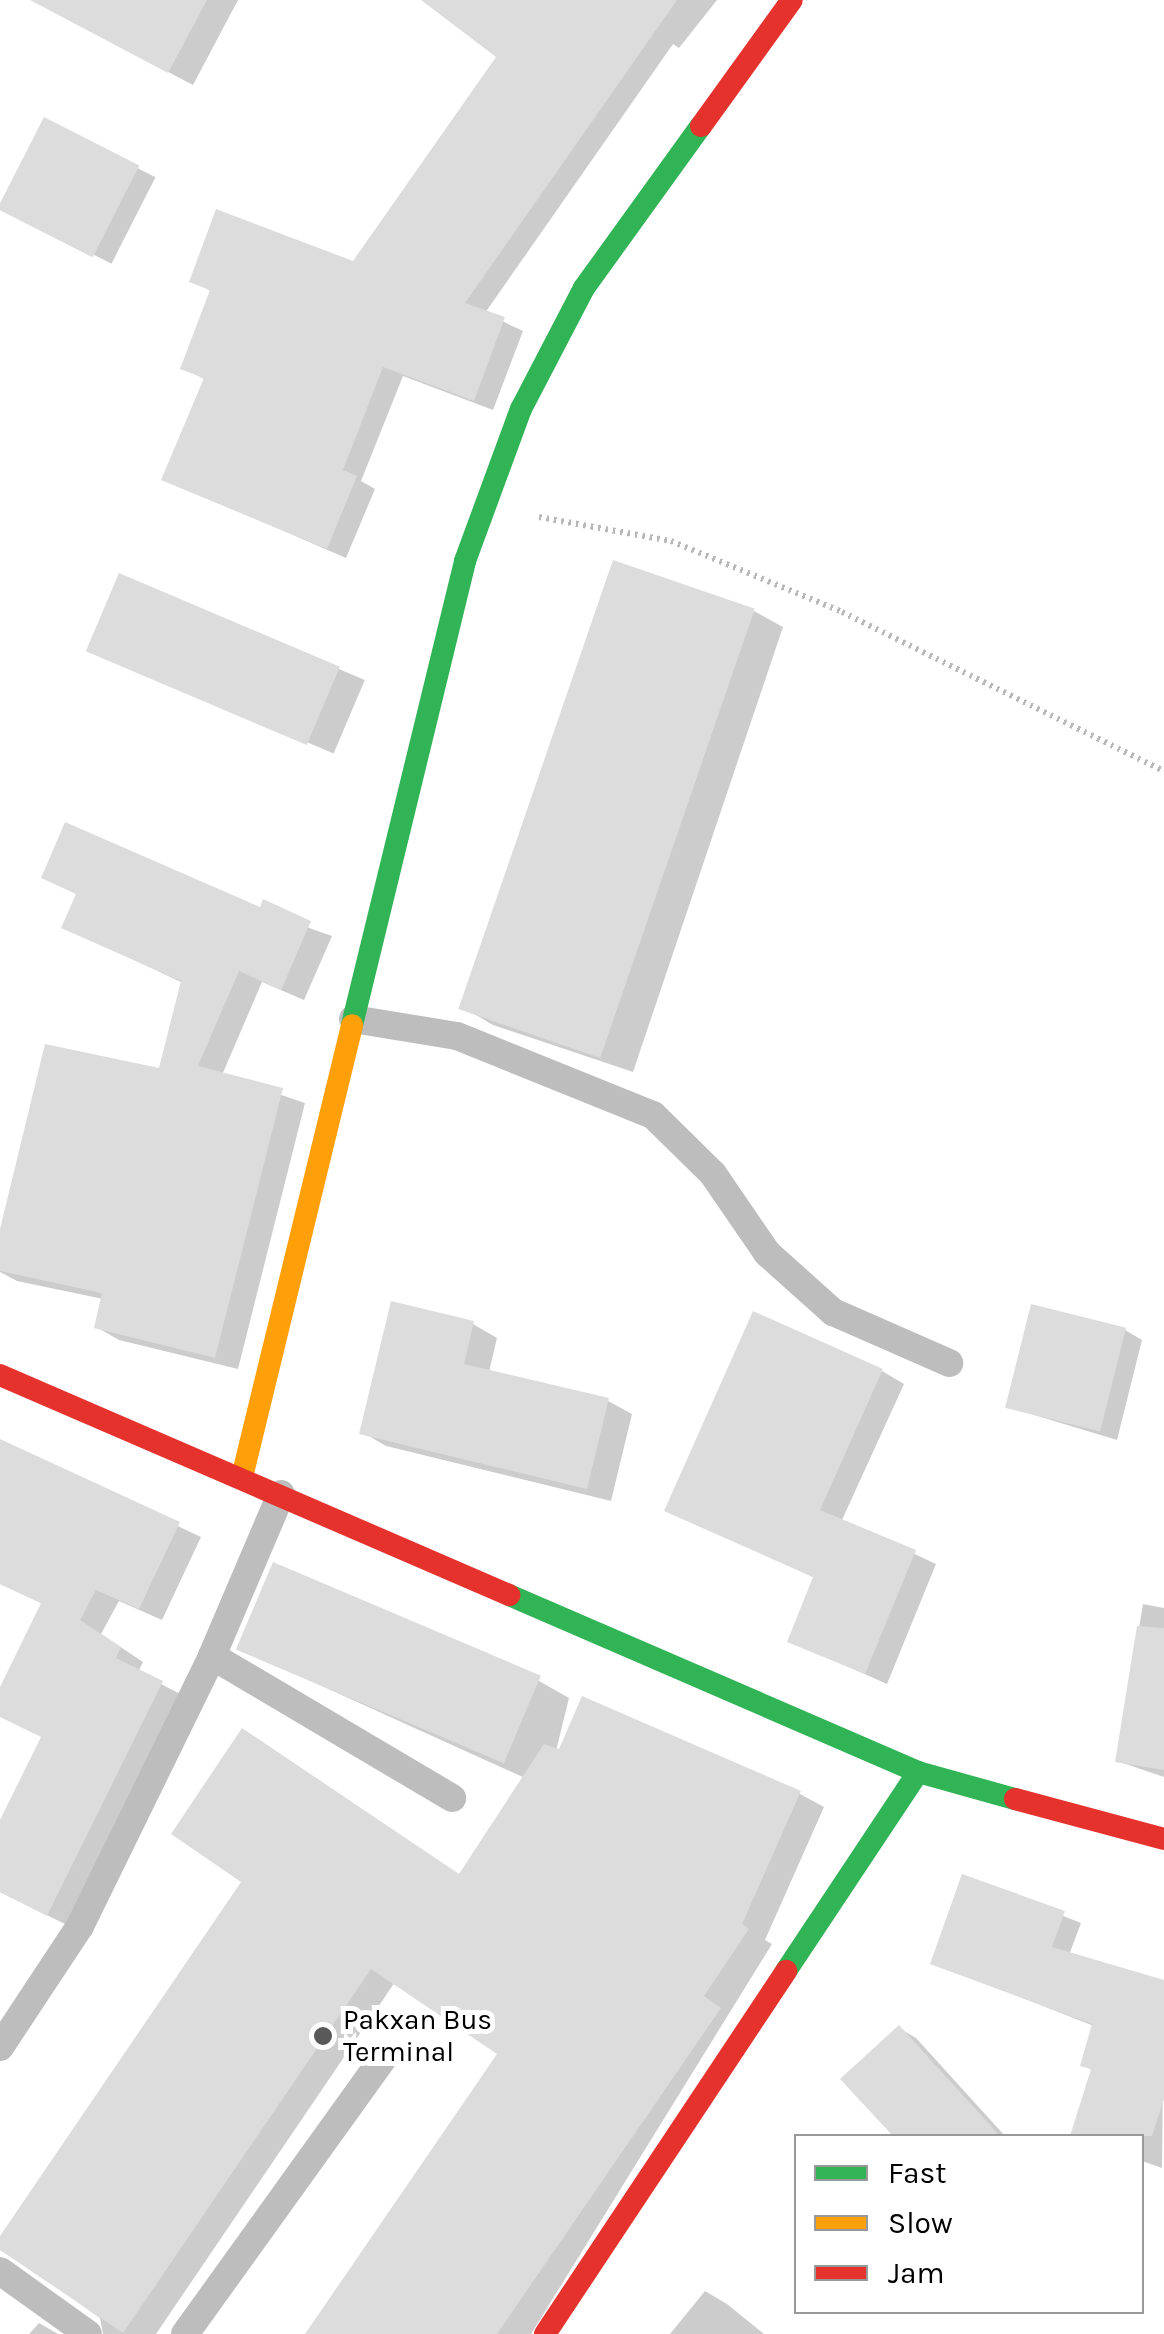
<!DOCTYPE html>
<html>
<head>
<meta charset="utf-8">
<style>
  body { margin:0 }
  #map { position:relative; width:1164px; height:2334px; overflow:hidden; background:#fff; font-family:Karla,sans-serif }
  div>[style] { position:absolute }
  [style*='--x'] { left:calc(var(--x)*1px); top:calc(var(--y)*1px); width:calc(var(--w)*1px); rotate:calc(var(--a)*1deg) }
  .shadow>* { inset:0; background:#0003; transform-origin:0 0 }
  .building>* { inset:0; background:#dcdcdc; transform-origin:0 0 }
  .path>* { height:6px; margin-top:-3px; transform-origin:0; background:repeating-linear-gradient(90deg,#b8b8b8 0 2.5px,transparent 0 7.5px) }
  .lane>* { height:28px; margin:-14px; padding:0 14px; transform-origin:14px; border-radius:14px; background:#bdbdbd }
  .fast>* { height:22px; margin:-11px; padding:0 11px; transform-origin:11px; border-radius:11px; background:#30b455 }
  .slow>* { height:22px; margin:-11px; padding:0 11px; transform-origin:11px; border-radius:11px; background:#ff9f0a }
  .jam>* { height:22px; margin:-11px; padding:0 11px; transform-origin:11px; border-radius:11px; background:#e5322d }
  .dots>* { width:28px; height:28px; translate:-50% -50%; box-sizing:border-box; border:5px solid #fff; border-radius:50% }
  span { translate:-50% -50%; white-space:nowrap; text-align:center; line-height:1.15; -webkit-text-stroke:10px #fff; paint-order:stroke }
  .poi-label { font-size:28px; color:#000 }
  .left { translate:0 -50%; text-align:left }
  .legend { position:absolute; left:794px; top:2134px; width:350px; height:180px; box-sizing:border-box; background:#fff; border:2px solid #999; margin:0; padding:12px 18px; list-style:none; font-size:30px; color:#000 }
  .legend li { display:flex; align-items:center; gap:20px; height:50px }
  .legend b { width:50px; border:2px solid #999 }
</style>
</head>
<body>
<div id="map">
  <div class="shadow">
    <i style="clip-path:polygon(83px 0,238px 0,193px 85px,96px 34px)"></i>
    <i style="clip-path:polygon(425px 0,717px 0,679px 48px,673px 44px,485px 313px,523px 331px,493px 410px,403px 376px,361px 481px,375px 489px,346px 558px,164px 479px,206px 380px,183px 368px,212px 292px,192px 280px,354px 264px,499px 57px)"></i>
    <i style="left:45px;top:121px;width:124px;height:97px;rotate:27deg"></i>
    <i style="left:120px;top:576px;width:266px;height:80px;rotate:23deg"></i>
    <i style="clip-path:polygon(754px 611px,783px 627px,633px 1072px,493px 1025px,464px 1008px)"></i>
    <i style="clip-path:polygon(44px 877px,261px 911px,332px 936px,304px 1000px,262px 982px,222px 1075px,305px 1103px,238px 1369px,119px 1340px,96px 1327px,103px 1299px,17px 1281px,0 1272px,0 1245px,161px 1071px,183px 983px,64px 927px,78px 895px)"></i>
    <i style="clip-path:polygon(473px 1324px,497px 1338px,489px 1372px,608px 1401px,632px 1414px,611px 1501px,386px 1446px,362px 1432px)"></i>
    <i style="clip-path:polygon(1125px 1330px,1142px 1340px,1117px 1440px,1008px 1407px)"></i>
    <i style="clip-path:polygon(882px 1371px,904px 1384px,842px 1520px,936px 1564px,887px 1684px,790px 1641px,815px 1578px,668px 1510px)"></i>
    <i style="clip-path:polygon(0 1442px,201px 1537px,162px 1620px,119px 1601px,101px 1634px,143px 1662px,138px 1672px,184px 1696px,71px 1927px,0 1892px,0 1826px,43px 1737px,0 1715px,0 1693px,43px 1604px,0 1584px)"></i>
    <i style="clip-path:polygon(1143px 1604px,1164px 1608px,1164px 1777px,1117px 1761px)"></i>
    <i style="clip-path:polygon(238px 1648px,539px 1681px,569px 1698px,556px 1751px,800px 1794px,824px 1807px,765px 1940px,772px 1944px,531px 2334px,308px 2334px,501px 2053px,395px 1982px,156px 2334px,103px 2334px,100px 2318px,0 2247px,460px 1876px,525px 1778px)"></i>
    <i style="clip-path:polygon(964px 1877px,1081px 1923px,1069px 1955px,1164px 1982px,1162px 2168px,1142px 2161px,1142px 2136px,1073px 2136px,1093px 2071px,1083px 2065px,1094px 2026px,933px 1963px)"></i>
    <i style="clip-path:polygon(899px 2028px,916px 2038px,1005px 2136px,896px 2136px,844px 2079px)"></i>
    <i style="clip-path:polygon(705px 2291px,727px 2304px,764px 2334px,670px 2334px)"></i>
    <i style="clip-path:polygon(39px 2323px,58px 2334px,29px 2334px)"></i>
  </div>
  <div class="building">
    <i style="clip-path:polygon(30px 0,207px 0,168px 73px)"></i>
    <i style="clip-path:polygon(421px 0,677px 0,465px 303px,505px 317px,474px 401px,383px 367px,343px 470px,357px 476px,327px 549px,161px 480px,204px 378px,180px 369px,210px 290px,189px 282px,216px 209px,353px 261px,496px 57px)"></i>
    <i style="left:44px;top:117px;width:107px;height:103px;rotate:27deg"></i>
    <i style="left:613px;top:560px;width:150px;height:475px;rotate:19deg"></i>
    <i style="left:119px;top:573px;width:240px;height:85px;rotate:23deg"></i>
    <i style="clip-path:polygon(65px 822px,260px 907px,263px 899px,311px 921px,281px 990px,239px 971px,198px 1066px,283px 1088px,215px 1358px,94px 1328px,102px 1293px,0 1271px,0 1229px,45px 1044px,159px 1068px,181px 981px,61px 928px,76px 894px,41px 878px)"></i>
    <i style="clip-path:polygon(391px 1301px,474px 1321px,464px 1364px,609px 1398px,587px 1489px,359px 1434px)"></i>
    <i style="left:1031px;top:1304px;width:98px;height:107px;rotate:14deg"></i>
    <i style="clip-path:polygon(753px 1311px,883px 1369px,820px 1510px,916px 1550px,865px 1674px,787px 1642px,813px 1577px,664px 1511px)"></i>
    <i style="clip-path:polygon(0 1439px,180px 1522px,139px 1609px,96px 1590px,80px 1620px,121px 1647px,116px 1658px,163px 1681px,47px 1916px,0 1892px,0 1820px,41px 1737px,0 1717px,0 1687px,41px 1603px,0 1584px)"></i>
    <i style="left:273px;top:1562px;width:291px;height:95px;rotate:23deg"></i>
    <i style="clip-path:polygon(1137px 1626px,1164px 1628px,1164px 1770px,1115px 1762px)"></i>
    <i style="clip-path:polygon(582px 1696px,801px 1791px,742px 1924px,749px 1929px,704px 1996px,721px 2008px,497px 2334px,305px 2334px,497px 2054px,371px 1969px,123px 2333px,0 2250px,0 2236px,241px 1882px,171px 1834px,242px 1728px,459px 1874px,544px 1744px,559px 1749px)"></i>
    <i style="clip-path:polygon(962px 1874px,1065px 1911px,1052px 1947px,1164px 1980px,1164px 2099px,1152px 2136px,1070px 2136px,1091px 2069px,1080px 2066px,1092px 2024px,930px 1964px)"></i>
    <i style="clip-path:polygon(899px 2025px,1000px 2136px,893px 2136px,840px 2079px)"></i>
  </div>
  <div class="path">
    <i style="--x:539;--y:517;--w:134;--a:10.3"></i>
    <i style="--x:671;--y:541;--w:185;--a:22.5"></i>
    <i style="--x:842;--y:612;--w:359;--a:26.3"></i>
  </div>
  <div class="lane">
    <i style="--x:353;--y:1019;--w:105;--a:9.3"></i>
    <i style="--x:457;--y:1036;--w:211;--a:22"></i>
    <i style="--x:653;--y:1115;--w:84;--a:44.5"></i>
    <i style="--x:713;--y:1174;--w:96;--a:55.6"></i>
    <i style="--x:767;--y:1253;--w:89;--a:41.8"></i>
    <i style="--x:833;--y:1312;--w:127;--a:23.7"></i>
    <i style="--x:212;--y:1656;--w:279;--a:30.6"></i>
    <i style="--x:0;--y:2047;--w:145;--a:-56.5"></i>
    <i style="--x:80;--y:1926;--w:301;--a:-63.9"></i>
    <i style="--x:212;--y:1656;--w:176;--a:-66.9"></i>
    <i style="--x:0;--y:2271;--w:108;--a:35.6"></i>
    <i style="--x:185;--y:2334;--w:342;--a:-54.3"></i>
  </div>
  <div class="fast">
    <i style="--x:352;--y:1025;--w:478;--a:-76.3"></i>
    <i style="--x:465;--y:561;--w:162;--a:-69.8"></i>
    <i style="--x:521;--y:409;--w:136;--a:-62.5"></i>
    <i style="--x:584;--y:288;--w:200;--a:-54.2"></i>
    <i style="--x:509;--y:1595;--w:446;--a:23.4"></i>
    <i style="--x:918;--y:1772;--w:101;--a:15.6"></i>
    <i style="--x:786;--y:1971;--w:239;--a:-56.4"></i>
  </div>
  <div class="slow">
    <i style="--x:242;--y:1477;--w:465;--a:-76.3"></i>
  </div>
  <div class="jam">
    <i style="--x:701;--y:126;--w:155;--a:-54.2"></i>
    <i style="--x:0;--y:1375;--w:555;--a:23.37"></i>
    <i style="--x:1015;--y:1799;--w:154;--a:15"></i>
    <i style="--x:545;--y:2334;--w:436;--a:-56.4"></i>
  </div>
  <div class="dots">
    <i style="left:323px;top:2036px;background:#595959"></i>
  </div>
  <div class="poi-label">
    <span class="left" style="left:343px;top:2036px">Pakxan Bus<br>Terminal</span>
  </div>
  <ul class="legend">
  <li><b style="height:12px;background:#30b455"></b>Fast</li>
  <li><b style="height:12px;background:#ff9f0a"></b>Slow</li>
  <li><b style="height:12px;background:#e5322d"></b>Jam</li>
  </ul>
</div>
</body>
</html>
